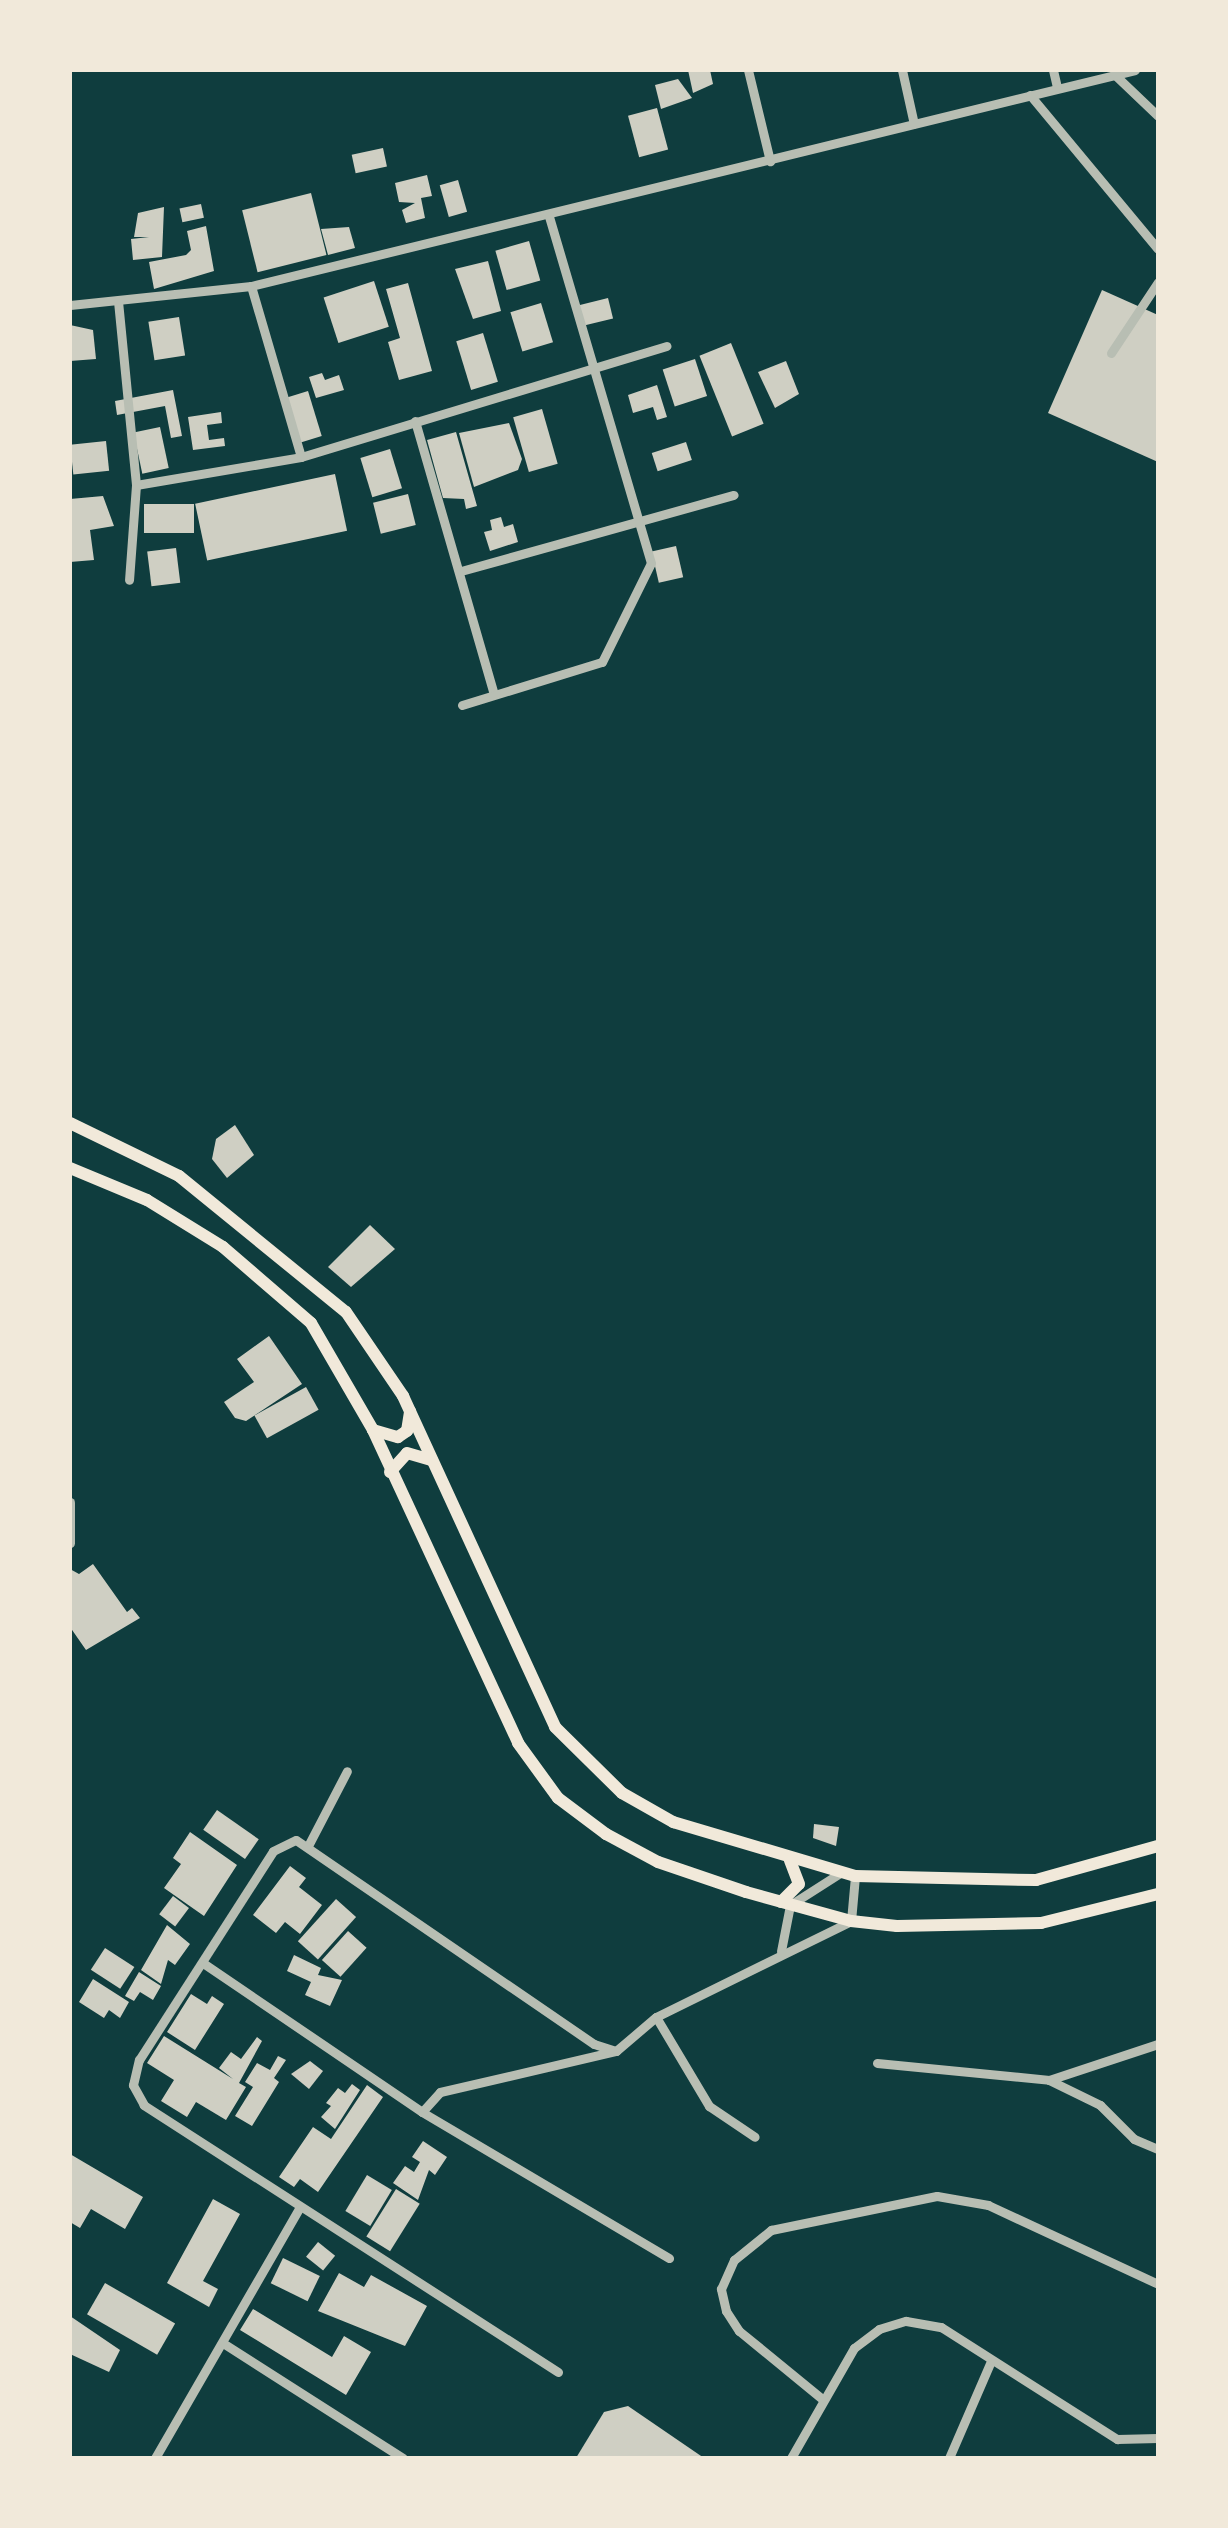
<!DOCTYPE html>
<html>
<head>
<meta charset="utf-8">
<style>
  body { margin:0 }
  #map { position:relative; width:1228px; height:2528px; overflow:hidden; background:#0f3d3e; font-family:Karla,sans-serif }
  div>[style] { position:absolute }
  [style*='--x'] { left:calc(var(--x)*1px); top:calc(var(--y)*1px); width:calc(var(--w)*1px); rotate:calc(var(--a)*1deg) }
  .building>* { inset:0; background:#cfcfc3; transform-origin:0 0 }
  .minor>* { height:9px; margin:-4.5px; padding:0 4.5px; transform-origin:4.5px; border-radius:4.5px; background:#b8beb3 }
  .secondary>* { height:12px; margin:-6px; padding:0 6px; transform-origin:6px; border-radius:6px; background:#f1e9da }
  span { translate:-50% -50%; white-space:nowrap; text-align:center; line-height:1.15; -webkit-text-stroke:10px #f1e9da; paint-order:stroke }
  .frame { position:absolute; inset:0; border:72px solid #f1e9da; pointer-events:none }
</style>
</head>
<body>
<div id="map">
  <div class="building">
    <i style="clip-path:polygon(688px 70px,710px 70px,713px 84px,693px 93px)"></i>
    <i style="clip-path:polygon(678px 79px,692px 98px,661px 109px,655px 85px)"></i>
    <i style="left:657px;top:108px;width:43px;height:30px;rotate:75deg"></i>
    <i style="left:383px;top:148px;width:19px;height:32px;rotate:78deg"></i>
    <i style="clip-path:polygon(427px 175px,432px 196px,421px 198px,425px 218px,406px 223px,402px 210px,415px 203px,399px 202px,395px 183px)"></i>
    <i style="left:458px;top:180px;width:33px;height:19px;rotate:74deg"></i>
    <i style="left:311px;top:193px;width:64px;height:71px;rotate:76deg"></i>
    <i style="left:201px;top:204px;width:14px;height:22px;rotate:78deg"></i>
    <i style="clip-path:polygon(164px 207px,162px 257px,133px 260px,131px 239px,149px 237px,134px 237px,138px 213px)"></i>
    <i style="clip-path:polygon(206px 226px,214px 271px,154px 289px,149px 262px,186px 255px,191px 250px,187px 231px)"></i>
    <i style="clip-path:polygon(349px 227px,355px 248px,328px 255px,321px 229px)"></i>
    <i style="left:529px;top:241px;width:41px;height:35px;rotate:74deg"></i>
    <i style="clip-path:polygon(488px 261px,501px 311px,473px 319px,455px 269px)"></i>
    <i style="left:374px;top:281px;width:48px;height:53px;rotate:72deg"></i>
    <i style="clip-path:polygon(408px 283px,432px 371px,399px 380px,388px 342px,400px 338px,386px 289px)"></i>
    <i style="clip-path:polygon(1102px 290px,1158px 315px,1158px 462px,1048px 413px)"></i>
    <i style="left:608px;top:298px;width:21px;height:32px;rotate:76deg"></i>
    <i style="left:541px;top:303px;width:41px;height:32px;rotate:73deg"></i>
    <i style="left:179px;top:317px;width:39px;height:31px;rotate:81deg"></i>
    <i style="clip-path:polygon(70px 325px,93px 330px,96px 359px,70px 361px)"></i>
    <i style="left:483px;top:333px;width:51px;height:28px;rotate:73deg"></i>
    <i style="left:731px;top:343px;width:87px;height:34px;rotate:68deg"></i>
    <i style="left:695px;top:359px;width:39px;height:34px;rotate:72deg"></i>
    <i style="clip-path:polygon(786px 361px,799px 394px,775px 408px,758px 372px)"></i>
    <i style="clip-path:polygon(322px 373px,325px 380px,339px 375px,344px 390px,316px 398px,309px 377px)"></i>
    <i style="clip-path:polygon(657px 385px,667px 417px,657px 420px,653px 407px,633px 413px,628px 395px)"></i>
    <i style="clip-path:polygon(173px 390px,182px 436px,171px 438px,165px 406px,117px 415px,115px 401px)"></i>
    <i style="left:308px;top:391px;width:47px;height:22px;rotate:73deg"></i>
    <i style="left:542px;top:409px;width:57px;height:30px;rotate:74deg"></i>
    <i style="clip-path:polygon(221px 412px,222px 423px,207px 425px,209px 440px,224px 438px,225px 446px,193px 450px,188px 417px)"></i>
    <i style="clip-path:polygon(509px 423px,522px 459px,518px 470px,474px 487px,459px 433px)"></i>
    <i style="left:160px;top:427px;width:42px;height:27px;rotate:78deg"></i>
    <i style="clip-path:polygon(456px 432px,477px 506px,466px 509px,464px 499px,443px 498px,427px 440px)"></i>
    <i style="left:106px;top:441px;width:30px;height:36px;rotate:84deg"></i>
    <i style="left:686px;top:442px;width:19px;height:36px;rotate:72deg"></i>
    <i style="left:390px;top:449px;width:41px;height:31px;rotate:73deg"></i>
    <i style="left:335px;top:474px;width:58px;height:143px;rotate:78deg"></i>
    <i style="left:408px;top:494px;width:32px;height:36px;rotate:76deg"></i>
    <i style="clip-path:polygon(103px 496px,114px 526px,90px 530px,94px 560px,70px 562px,70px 499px)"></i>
    <i style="left:194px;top:504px;width:29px;height:50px;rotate:90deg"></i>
    <i style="clip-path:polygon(501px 517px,504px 527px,513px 524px,518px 542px,490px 551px,484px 532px,492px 530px,490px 520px)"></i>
    <i style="left:676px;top:546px;width:32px;height:25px;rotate:77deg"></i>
    <i style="left:176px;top:548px;width:35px;height:29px;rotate:83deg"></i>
    <i style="clip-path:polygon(235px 1125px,254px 1155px,227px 1178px,212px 1159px,216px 1139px)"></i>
    <i style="clip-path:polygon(370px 1225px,395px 1249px,351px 1287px,328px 1267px)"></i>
    <i style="clip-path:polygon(269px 1336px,302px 1384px,246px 1421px,235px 1418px,224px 1402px,254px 1382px,237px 1359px)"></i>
    <i style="left:306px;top:1387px;width:26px;height:59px;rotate:61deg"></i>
    <i style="clip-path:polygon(93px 1564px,127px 1612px,132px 1608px,140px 1618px,86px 1650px,70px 1627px,70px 1569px,79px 1574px)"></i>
    <i style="left:217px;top:1810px;width:51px;height:24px;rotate:35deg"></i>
    <i style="clip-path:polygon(814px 1824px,839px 1827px,836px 1846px,813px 1838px)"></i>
    <i style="clip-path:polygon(190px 1832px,237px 1865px,204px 1916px,164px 1888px,181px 1864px,173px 1858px)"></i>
    <i style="clip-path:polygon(290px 1866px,306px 1878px,299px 1887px,322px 1905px,300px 1934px,285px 1922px,276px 1933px,253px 1915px)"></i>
    <i style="left:173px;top:1896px;width:20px;height:23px;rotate:37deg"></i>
    <i style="left:336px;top:1899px;width:27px;height:57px;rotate:42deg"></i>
    <i style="clip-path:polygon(167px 1925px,190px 1944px,175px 1965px,168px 1960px,161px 1984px,141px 1970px)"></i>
    <i style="left:348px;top:1931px;width:25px;height:39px;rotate:42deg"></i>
    <i style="left:105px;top:1948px;width:35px;height:26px;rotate:33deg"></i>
    <i style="clip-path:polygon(294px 1955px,321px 1968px,318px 1975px,342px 1980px,330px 2006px,305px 1995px,311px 1982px,287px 1971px)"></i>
    <i style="clip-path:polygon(139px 1972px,161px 1986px,153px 2000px,140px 1992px,134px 2001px,125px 1996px)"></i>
    <i style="clip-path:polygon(93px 1979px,129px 2002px,120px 2018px,109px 2010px,104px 2018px,79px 2002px)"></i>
    <i style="clip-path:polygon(191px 1994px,207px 2004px,212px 1996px,224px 2004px,195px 2050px,167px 2032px)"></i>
    <i style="clip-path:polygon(164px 2036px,233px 2079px,219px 2068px,231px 2052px,241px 2059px,257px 2037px,262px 2041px,239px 2083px,246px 2087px,226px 2120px,196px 2102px,187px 2117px,161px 2101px,174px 2080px,147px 2063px)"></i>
    <i style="clip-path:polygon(278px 2056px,286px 2060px,274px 2078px,279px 2082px,252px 2126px,235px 2116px,253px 2087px,245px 2082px,257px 2063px,270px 2070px)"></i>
    <i style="clip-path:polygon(310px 2061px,323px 2071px,309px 2089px,291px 2074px)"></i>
    <i style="clip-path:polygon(352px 2084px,360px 2090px,335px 2129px,321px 2117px,331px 2106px,326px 2103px,338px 2088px,345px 2093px)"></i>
    <i style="clip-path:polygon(367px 2085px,383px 2097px,318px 2192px,300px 2179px,294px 2187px,279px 2177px,313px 2127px,331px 2139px)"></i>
    <i style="clip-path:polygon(423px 2141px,447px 2157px,435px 2175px,429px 2170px,418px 2200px,393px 2183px,405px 2166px,414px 2172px,420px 2162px,412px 2157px)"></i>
    <i style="clip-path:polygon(70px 2154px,143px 2197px,125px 2229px,91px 2209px,80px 2228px,70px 2222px)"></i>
    <i style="left:367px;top:2175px;width:29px;height:42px;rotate:31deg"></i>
    <i style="left:396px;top:2189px;width:28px;height:56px;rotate:32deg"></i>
    <i style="clip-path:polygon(213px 2199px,240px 2214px,203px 2281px,218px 2289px,209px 2307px,167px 2283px)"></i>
    <i style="left:318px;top:2242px;width:22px;height:19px;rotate:39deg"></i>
    <i style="left:283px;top:2258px;width:41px;height:28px;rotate:26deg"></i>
    <i style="clip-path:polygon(339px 2273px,364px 2287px,371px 2275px,427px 2306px,405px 2346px,318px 2311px)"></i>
    <i style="left:105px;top:2283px;width:81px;height:36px;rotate:30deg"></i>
    <i style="clip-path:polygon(253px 2309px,332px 2357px,344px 2336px,371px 2352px,346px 2395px,240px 2330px)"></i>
    <i style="clip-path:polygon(70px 2316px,120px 2350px,109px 2372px,70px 2354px)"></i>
    <i style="clip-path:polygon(628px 2406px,704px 2458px,576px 2458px,604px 2412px)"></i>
  </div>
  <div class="minor">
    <i style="--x:748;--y:70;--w:94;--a:76.4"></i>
    <i style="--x:902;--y:70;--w:55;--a:77.5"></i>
    <i style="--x:1053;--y:70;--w:18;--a:77"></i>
    <i style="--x:1115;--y:75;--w:59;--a:43.6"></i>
    <i style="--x:1030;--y:95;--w:200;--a:50.3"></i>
    <i style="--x:251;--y:286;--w:178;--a:73.7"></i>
    <i style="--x:118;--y:301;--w:185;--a:84.4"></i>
    <i style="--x:136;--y:485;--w:95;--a:94.2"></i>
    <i style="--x:70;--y:305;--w:182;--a:-6"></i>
    <i style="--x:251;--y:286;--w:910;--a:-13.73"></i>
    <i style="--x:1111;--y:353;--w:85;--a:-56.5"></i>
    <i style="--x:415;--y:421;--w:284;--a:73.9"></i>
    <i style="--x:136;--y:485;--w:167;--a:-9.6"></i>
    <i style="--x:301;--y:457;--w:382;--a:-16.9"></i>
    <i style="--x:461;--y:571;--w:283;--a:-15.6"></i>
    <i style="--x:462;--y:705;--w:146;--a:-17.1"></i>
    <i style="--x:602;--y:662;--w:110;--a:-63.7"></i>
    <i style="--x:651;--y:563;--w:361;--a:-106.4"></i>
    <i style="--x:70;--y:1502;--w:41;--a:90"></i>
    <i style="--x:309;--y:1844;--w:82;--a:-62.5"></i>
    <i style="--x:781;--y:1951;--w:47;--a:-78.9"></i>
    <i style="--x:790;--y:1905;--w:59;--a:-32.6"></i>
    <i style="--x:203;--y:1963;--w:265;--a:34.2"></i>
    <i style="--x:422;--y:2112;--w:287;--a:30.6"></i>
    <i style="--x:656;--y:2017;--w:104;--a:59.2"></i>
    <i style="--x:709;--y:2106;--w:55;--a:34"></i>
    <i style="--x:877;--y:2063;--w:173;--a:5.6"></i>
    <i style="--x:1049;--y:2080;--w:115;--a:-18.3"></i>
    <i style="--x:1049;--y:2080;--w:57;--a:26.1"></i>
    <i style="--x:1100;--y:2105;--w:48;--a:45"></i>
    <i style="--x:1134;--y:2139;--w:26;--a:23"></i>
    <i style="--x:422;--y:2112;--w:27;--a:-48"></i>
    <i style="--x:440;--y:2092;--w:181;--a:-13.1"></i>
    <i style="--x:616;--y:2051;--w:52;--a:-40.4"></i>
    <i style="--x:656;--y:2017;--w:217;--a:-26.2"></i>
    <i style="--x:851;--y:1921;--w:45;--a:-84.9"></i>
    <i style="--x:226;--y:2345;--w:210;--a:32.6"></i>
    <i style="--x:558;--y:2372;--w:493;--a:-147.2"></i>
    <i style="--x:144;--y:2105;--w:23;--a:-119"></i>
    <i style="--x:133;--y:2085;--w:26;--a:-77"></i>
    <i style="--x:139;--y:2060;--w:248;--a:-57.3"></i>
    <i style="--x:273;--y:1851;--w:25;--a:-26"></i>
    <i style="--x:296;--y:1840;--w:361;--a:34.4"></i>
    <i style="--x:594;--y:2044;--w:23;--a:18"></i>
    <i style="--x:821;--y:2398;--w:106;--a:-140.7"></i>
    <i style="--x:739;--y:2331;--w:24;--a:-123"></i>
    <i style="--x:726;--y:2311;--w:23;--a:-103"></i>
    <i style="--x:721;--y:2289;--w:32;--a:-66"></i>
    <i style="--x:734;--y:2260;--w:48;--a:-39"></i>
    <i style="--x:771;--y:2230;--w:169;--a:-11.6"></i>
    <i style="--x:937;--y:2196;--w:52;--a:10"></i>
    <i style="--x:988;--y:2205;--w:187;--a:24.9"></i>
    <i style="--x:155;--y:2458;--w:288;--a:-60"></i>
    <i style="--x:791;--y:2458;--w:127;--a:-60.2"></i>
    <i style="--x:854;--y:2348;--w:31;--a:-37"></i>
    <i style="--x:879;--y:2329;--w:28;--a:-17"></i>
    <i style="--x:906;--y:2321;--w:36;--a:10"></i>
    <i style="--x:941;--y:2327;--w:209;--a:32.5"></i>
    <i style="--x:1117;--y:2439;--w:41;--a:-1.4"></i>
    <i style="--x:949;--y:2458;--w:106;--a:-66.6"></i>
  </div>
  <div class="secondary">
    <i style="--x:70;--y:1123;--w:121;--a:25.9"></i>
    <i style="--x:179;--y:1176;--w:215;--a:39.2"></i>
    <i style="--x:346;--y:1312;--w:102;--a:55.8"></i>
    <i style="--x:403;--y:1396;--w:364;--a:65.3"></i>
    <i style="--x:555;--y:1727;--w:94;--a:44.6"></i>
    <i style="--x:622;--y:1793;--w:59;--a:29.6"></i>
    <i style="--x:673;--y:1822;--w:190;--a:16.5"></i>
    <i style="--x:855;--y:1876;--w:181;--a:1.3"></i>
    <i style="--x:1036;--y:1880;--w:127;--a:-15.6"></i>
    <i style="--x:70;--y:1168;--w:83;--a:22.6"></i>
    <i style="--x:147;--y:1200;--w:89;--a:31.7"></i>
    <i style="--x:223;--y:1247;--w:116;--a:40.8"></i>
    <i style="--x:311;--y:1323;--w:124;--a:59.9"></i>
    <i style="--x:373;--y:1430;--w:345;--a:65.1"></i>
    <i style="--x:518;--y:1743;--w:68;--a:54"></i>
    <i style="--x:558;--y:1798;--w:60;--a:36.9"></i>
    <i style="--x:606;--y:1834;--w:59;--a:28.3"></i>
    <i style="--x:658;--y:1862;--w:93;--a:18.8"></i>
    <i style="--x:746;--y:1892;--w:109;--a:15.4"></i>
    <i style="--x:851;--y:1921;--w:46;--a:6.2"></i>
    <i style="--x:897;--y:1926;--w:144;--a:-1.2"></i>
    <i style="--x:1041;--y:1923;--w:121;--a:-13.9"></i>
    <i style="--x:373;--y:1430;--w:26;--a:16"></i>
    <i style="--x:398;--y:1437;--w:11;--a:-34"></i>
    <i style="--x:407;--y:1431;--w:20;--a:-81"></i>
    <i style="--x:390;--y:1472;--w:25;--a:-48"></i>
    <i style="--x:407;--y:1453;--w:26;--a:16"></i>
    <i style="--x:781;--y:1902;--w:25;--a:-45"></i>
    <i style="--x:799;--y:1884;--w:25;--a:-111"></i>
  </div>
  <div class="frame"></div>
</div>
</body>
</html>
